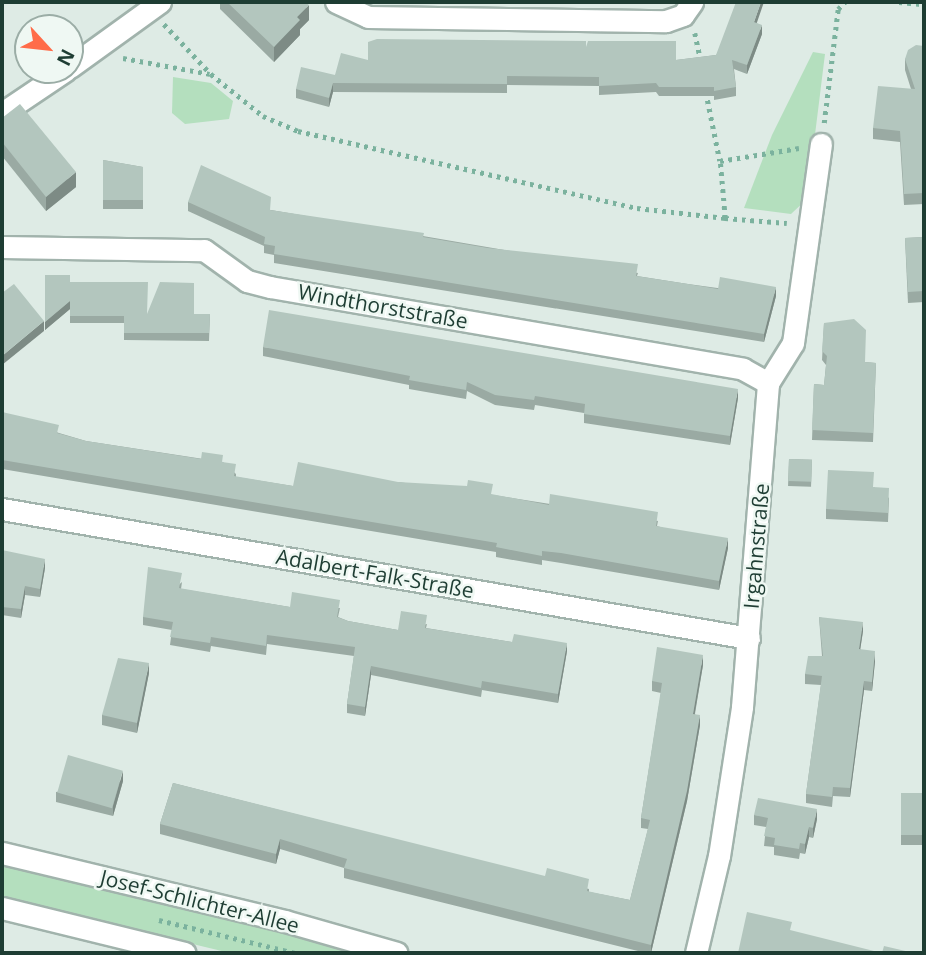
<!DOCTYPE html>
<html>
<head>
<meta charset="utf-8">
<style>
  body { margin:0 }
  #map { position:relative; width:926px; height:955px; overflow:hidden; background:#deebe5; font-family:"Open Sans",sans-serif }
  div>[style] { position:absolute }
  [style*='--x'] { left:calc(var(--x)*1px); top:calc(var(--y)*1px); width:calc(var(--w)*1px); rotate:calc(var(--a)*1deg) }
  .green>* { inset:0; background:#b4dfbe }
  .path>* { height:4.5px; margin-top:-2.25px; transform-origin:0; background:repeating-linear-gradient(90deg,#7bb29e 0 3.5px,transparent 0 8.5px) }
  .roads { filter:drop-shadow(2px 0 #a1b3ac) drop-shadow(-2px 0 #a1b3ac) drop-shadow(0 2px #a1b3ac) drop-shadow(0 -2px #a1b3ac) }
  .minor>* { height:21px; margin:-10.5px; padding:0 10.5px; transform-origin:10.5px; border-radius:10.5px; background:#fff }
  .wall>* { inset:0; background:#9aaaa3; transform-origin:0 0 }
  .shaded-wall>* { inset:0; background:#7d8b85 }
  .building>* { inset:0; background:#b3c6be; transform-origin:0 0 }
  span { translate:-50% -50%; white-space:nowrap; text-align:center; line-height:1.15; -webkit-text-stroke:5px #eff8f3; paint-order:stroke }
  .street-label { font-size:21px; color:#1e3d33 }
  .frame { position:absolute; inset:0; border:4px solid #1e3d33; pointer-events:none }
  .north { position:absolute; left:14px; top:14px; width:70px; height:70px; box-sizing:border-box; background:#eff8f3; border:2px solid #9bada6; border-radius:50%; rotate:117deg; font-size:19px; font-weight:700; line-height:28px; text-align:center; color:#1e3d33 }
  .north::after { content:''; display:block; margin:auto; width:24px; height:32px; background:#ff6c49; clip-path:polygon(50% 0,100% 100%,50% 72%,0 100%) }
</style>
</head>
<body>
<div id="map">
  <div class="green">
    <i style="clip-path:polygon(813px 52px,825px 54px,807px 199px,791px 214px,744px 208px,772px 135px)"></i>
    <i style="clip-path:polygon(173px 77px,211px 83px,233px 101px,229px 119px,185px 124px,172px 113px)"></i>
    <i style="clip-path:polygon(2px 865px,364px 953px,230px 953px,2px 898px)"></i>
  </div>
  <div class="path">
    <i style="--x:899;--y:2;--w:25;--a:5"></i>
    <i style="--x:164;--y:24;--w:69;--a:46.8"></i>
    <i style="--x:211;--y:74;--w:67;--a:38.9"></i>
    <i style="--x:263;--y:116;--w:38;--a:23"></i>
    <i style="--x:298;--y:131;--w:348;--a:12.8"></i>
    <i style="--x:637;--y:208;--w:89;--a:6.5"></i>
    <i style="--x:725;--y:218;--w:57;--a:-95"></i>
    <i style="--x:720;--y:161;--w:80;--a:-9.3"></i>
    <i style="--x:695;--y:33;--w:30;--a:78"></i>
    <i style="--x:123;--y:58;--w:88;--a:10.4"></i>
    <i style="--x:706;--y:92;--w:70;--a:78.5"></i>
    <i style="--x:824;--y:123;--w:115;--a:-83"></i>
    <i style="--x:838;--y:9;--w:10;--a:-45"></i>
    <i style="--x:725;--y:218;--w:62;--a:4.6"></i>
    <i style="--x:159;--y:920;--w:140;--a:13.6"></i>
  </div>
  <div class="roads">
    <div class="minor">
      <i style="--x:336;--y:2;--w:35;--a:25"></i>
      <i style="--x:368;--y:17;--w:298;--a:0.8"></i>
      <i style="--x:666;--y:21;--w:18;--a:-19"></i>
      <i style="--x:683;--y:15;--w:16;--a:-55"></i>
      <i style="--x:70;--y:67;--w:111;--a:-35.8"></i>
      <i style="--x:2;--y:113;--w:77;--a:-33.9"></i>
      <i style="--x:2;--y:247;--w:202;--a:0.9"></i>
      <i style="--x:204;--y:250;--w:53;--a:35.8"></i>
      <i style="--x:247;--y:281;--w:24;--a:15"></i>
      <i style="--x:270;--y:287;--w:480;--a:9.8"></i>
      <i style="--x:743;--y:369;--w:29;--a:29"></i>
      <i style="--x:2;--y:509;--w:758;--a:9.8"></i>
      <i style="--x:2;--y:853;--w:291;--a:13.5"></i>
      <i style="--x:285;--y:921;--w:116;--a:15.9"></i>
      <i style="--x:2;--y:908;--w:188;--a:13.8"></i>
      <i style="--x:696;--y:953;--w:100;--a:-76.7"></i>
      <i style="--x:719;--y:856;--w:151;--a:-81.2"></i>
      <i style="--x:742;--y:707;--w:325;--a:-85.4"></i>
      <i style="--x:768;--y:383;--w:47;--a:-58"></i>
      <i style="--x:793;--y:343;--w:201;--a:-82"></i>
    </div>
  </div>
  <div class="wall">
    <i style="clip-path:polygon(220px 2px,305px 2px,309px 20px,300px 29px,300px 35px,274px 62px,220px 9px)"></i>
    <i style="clip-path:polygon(757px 23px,762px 34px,747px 74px,734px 69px,736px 87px,736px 96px,714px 100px,714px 96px,659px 96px,656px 92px,599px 95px,599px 86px,507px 85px,507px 93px,333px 92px,329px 107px,296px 98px,296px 89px,335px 75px,368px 60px,586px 47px,676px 60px,716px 55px)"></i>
    <i style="clip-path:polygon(924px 46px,924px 204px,904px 205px,900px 142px,873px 139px,873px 128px,911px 89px,905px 70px,905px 59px)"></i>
    <i style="clip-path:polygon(2px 118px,76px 187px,46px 211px,2px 156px)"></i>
    <i style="clip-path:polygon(103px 160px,143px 167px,143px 209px,103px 209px)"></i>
    <i style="clip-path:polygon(188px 202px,271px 210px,638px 273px,637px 276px,688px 284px,776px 296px,764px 342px,274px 263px,274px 255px,264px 253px,264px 246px,188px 211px)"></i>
    <i style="clip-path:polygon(924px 237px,924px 302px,908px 303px,905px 238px)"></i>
    <i style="clip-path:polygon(45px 275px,70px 282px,147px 314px,210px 314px,209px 341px,124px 340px,124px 323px,70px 323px,70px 309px,45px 330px)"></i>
    <i style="clip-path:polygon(824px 323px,865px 362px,876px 363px,873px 442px,812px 440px,814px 384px,824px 385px,826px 365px,822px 360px)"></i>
    <i style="clip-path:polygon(263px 347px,738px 398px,730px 445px,584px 423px,584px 413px,535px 405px,534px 410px,495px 405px,467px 391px,466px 399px,409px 389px,409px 385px,263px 356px)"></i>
    <i style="clip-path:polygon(2px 412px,59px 433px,86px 441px,223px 462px,236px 474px,236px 477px,293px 486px,398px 482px,493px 495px,658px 521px,657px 526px,728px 548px,719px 590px,561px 563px,542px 560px,542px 565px,496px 557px,496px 552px,2px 469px)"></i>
    <i style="left:789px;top:459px;width:23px;height:27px;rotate:2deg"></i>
    <i style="clip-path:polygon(874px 487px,889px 498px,888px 522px,826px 519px,826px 509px)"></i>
    <i style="clip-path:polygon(2px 550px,45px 568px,40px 597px,25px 595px,21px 618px,2px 615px)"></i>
    <i style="clip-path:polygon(182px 582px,181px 589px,290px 607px,340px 608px,338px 617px,348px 621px,398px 630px,427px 624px,426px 628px,567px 651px,558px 703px,482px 690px,481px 697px,371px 675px,365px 716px,347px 713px,347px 704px,354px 656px,267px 644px,266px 655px,211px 646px,210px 652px,170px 645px,172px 630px,143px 625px,143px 617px)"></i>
    <i style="clip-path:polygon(819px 617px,863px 631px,860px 649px,875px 661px,872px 691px,864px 690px,850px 797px,833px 796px,832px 807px,806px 803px,806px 794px,821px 685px,805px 684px,805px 674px,822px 656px)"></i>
    <i style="clip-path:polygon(703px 665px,695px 714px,700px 725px,687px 801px,651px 953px,646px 953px,344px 878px,344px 868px,280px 849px,276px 864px,160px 834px,160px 824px,173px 783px,589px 889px,589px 892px,630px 900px,648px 829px,641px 828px,641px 818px,661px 693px,652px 691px,652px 681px)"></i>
    <i style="clip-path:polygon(149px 673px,137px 733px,102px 725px,102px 715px)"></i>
    <i style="clip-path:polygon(123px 781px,113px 816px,56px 802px,56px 792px)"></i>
    <i style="left:924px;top:793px;width:52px;height:23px;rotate:90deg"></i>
    <i style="clip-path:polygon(754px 815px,817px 819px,813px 838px,809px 837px,805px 854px,800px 853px,799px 859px,774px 855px,774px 847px,764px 846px,766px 827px,754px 825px)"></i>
  </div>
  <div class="shaded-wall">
    <i style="clip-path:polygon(761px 2px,764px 2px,754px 31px,754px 22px)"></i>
    <i style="clip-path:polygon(309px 5px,309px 20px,300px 29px,300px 35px,274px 62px,274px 47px,297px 17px)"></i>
    <i style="clip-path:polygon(762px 25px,762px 34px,747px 74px,747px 65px)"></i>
    <i style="clip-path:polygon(333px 83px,333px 92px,329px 107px,329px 98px)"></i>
    <i style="clip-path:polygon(76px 172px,76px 187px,46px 211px,46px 197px)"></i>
    <i style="clip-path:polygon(776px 287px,776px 296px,764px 342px,764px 334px)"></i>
    <i style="clip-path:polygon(70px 301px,70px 309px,45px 330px,45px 322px)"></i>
    <i style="clip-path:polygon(44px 321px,44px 331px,2px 365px,2px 356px)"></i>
    <i style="clip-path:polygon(738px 389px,738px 398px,730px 445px,730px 436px)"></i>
    <i style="clip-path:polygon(728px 538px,728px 548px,719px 590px,719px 581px)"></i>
    <i style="clip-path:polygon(45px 559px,45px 568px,40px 597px,40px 589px)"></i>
    <i style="clip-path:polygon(25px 586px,25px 595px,21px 618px,21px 609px)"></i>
    <i style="clip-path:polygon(863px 622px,863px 631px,859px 658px,859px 649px)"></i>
    <i style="clip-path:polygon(567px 643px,567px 651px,558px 703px,558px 694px)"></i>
    <i style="clip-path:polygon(875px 651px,875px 661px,872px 691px,872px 682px)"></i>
    <i style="clip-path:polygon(703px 655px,703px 665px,693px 723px,693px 714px)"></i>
    <i style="clip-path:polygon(149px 663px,149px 673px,137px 733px,137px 723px)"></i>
    <i style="clip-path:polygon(371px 666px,371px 675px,365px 716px,365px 707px)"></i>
    <i style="clip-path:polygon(864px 681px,864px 690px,850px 797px,850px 788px)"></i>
    <i style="clip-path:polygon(700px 715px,700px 725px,687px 801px,651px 953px,651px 945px)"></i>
    <i style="clip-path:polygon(123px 771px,123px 781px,113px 816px,113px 806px)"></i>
    <i style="clip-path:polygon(817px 809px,817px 819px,813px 838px,813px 828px)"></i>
    <i style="clip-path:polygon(809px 827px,809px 837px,805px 854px,805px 844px)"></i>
    <i style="clip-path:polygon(280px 839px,280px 849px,276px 864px,276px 854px)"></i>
  </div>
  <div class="building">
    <i style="clip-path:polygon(227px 2px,305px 2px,309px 5px,297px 17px,300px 20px,274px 47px)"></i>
    <i style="clip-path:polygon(736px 2px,761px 2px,754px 22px,762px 25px,747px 65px,732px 60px,736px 87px,714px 91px,714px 87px,659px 87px,656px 83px,599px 86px,599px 77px,507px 76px,507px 84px,333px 83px,329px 98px,296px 89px,301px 67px,335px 75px,341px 53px,368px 60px,368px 42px,377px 39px,586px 41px,586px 47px,588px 41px,676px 41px,676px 60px,716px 55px)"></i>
    <i style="clip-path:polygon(916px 45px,924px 46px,924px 193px,904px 194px,900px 131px,873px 128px,878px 86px,915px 89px,905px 59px,908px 50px)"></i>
    <i style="clip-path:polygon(20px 104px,76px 172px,46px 197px,2px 142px,2px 118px)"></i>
    <i style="clip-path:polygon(103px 160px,143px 167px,143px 200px,103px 200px)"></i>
    <i style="clip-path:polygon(201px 165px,271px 197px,270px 210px,424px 233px,423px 237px,488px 248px,638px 264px,636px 276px,688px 284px,718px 289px,720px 277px,776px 287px,764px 334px,274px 254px,275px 246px,264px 244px,265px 237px,188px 202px)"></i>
    <i style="clip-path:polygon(924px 237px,924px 291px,908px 292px,905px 238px)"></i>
    <i style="clip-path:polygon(45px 275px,70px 275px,70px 282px,148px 282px,147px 314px,160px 282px,194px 283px,194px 314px,210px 314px,209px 333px,124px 333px,124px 316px,70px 316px,70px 301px,45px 322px)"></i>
    <i style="clip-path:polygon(14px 284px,44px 321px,2px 356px,2px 293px)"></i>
    <i style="clip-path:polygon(269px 310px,738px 389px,730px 436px,584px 414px,585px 404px,535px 396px,534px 400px,495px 395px,467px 382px,466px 390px,409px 380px,410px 376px,263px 347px)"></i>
    <i style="clip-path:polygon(854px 319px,866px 330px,865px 362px,876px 363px,873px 433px,812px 430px,814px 384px,824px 385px,827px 356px,822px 351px,824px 323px)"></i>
    <i style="clip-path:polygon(2px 412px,59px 425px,57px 433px,86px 441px,201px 459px,202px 452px,223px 455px,222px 462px,236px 464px,234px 476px,293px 486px,298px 462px,398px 482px,467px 486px,468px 480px,493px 484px,491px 494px,549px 505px,550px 494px,658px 512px,656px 526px,728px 538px,719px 581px,561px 553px,542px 551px,542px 556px,496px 547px,497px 543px,2px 460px)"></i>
    <i style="left:789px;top:459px;width:23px;height:22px;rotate:2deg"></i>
    <i style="clip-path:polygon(828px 470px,874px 472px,873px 487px,889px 488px,888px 513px,826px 509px)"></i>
    <i style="clip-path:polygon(2px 550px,45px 559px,40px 589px,25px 586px,21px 609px,2px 607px)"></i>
    <i style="clip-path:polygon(148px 567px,182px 573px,179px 588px,290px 607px,292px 592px,340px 600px,337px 617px,348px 621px,398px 630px,401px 611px,427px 615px,425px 628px,512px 642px,514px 634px,567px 643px,558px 694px,482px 681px,481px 688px,371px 666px,365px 707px,347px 704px,355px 647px,267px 635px,266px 646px,211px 637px,210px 643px,170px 637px,173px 622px,143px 617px)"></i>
    <i style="clip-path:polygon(819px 617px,863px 622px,859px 649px,875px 651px,872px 682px,864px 681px,850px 788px,833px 787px,832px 797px,806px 794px,822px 676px,805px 674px,808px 656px,823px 656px)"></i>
    <i style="clip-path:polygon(657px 647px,703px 655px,693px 714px,700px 715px,687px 791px,651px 945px,344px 868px,347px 859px,280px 839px,276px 854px,160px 824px,173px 783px,545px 876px,547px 868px,589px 879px,587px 891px,630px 900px,650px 820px,641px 818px,662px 683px,652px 681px)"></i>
    <i style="clip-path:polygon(118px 658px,149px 663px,137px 723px,102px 715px)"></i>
    <i style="left:68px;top:755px;width:57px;height:39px;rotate:16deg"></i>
    <i style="left:924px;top:793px;width:42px;height:23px;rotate:90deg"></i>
    <i style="clip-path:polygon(758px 798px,817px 809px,813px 828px,809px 827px,805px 844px,800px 843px,799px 849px,774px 845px,775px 838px,764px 836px,768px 818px,754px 815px)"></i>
    <i style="clip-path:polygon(747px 912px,792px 922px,790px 930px,882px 953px,738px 953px)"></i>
    <i style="clip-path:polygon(884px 946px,914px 953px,882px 953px)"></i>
  </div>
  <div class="street-label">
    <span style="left:383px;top:306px;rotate:10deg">Windthorststraße</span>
    <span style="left:756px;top:546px;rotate:-85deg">Irgahnstraße</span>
    <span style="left:375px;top:573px;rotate:10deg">Adalbert-Falk-Straße</span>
    <span style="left:200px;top:901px;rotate:14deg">Josef-Schlichter-Allee</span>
  </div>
  <div class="frame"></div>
  <div class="north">N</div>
</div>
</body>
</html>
